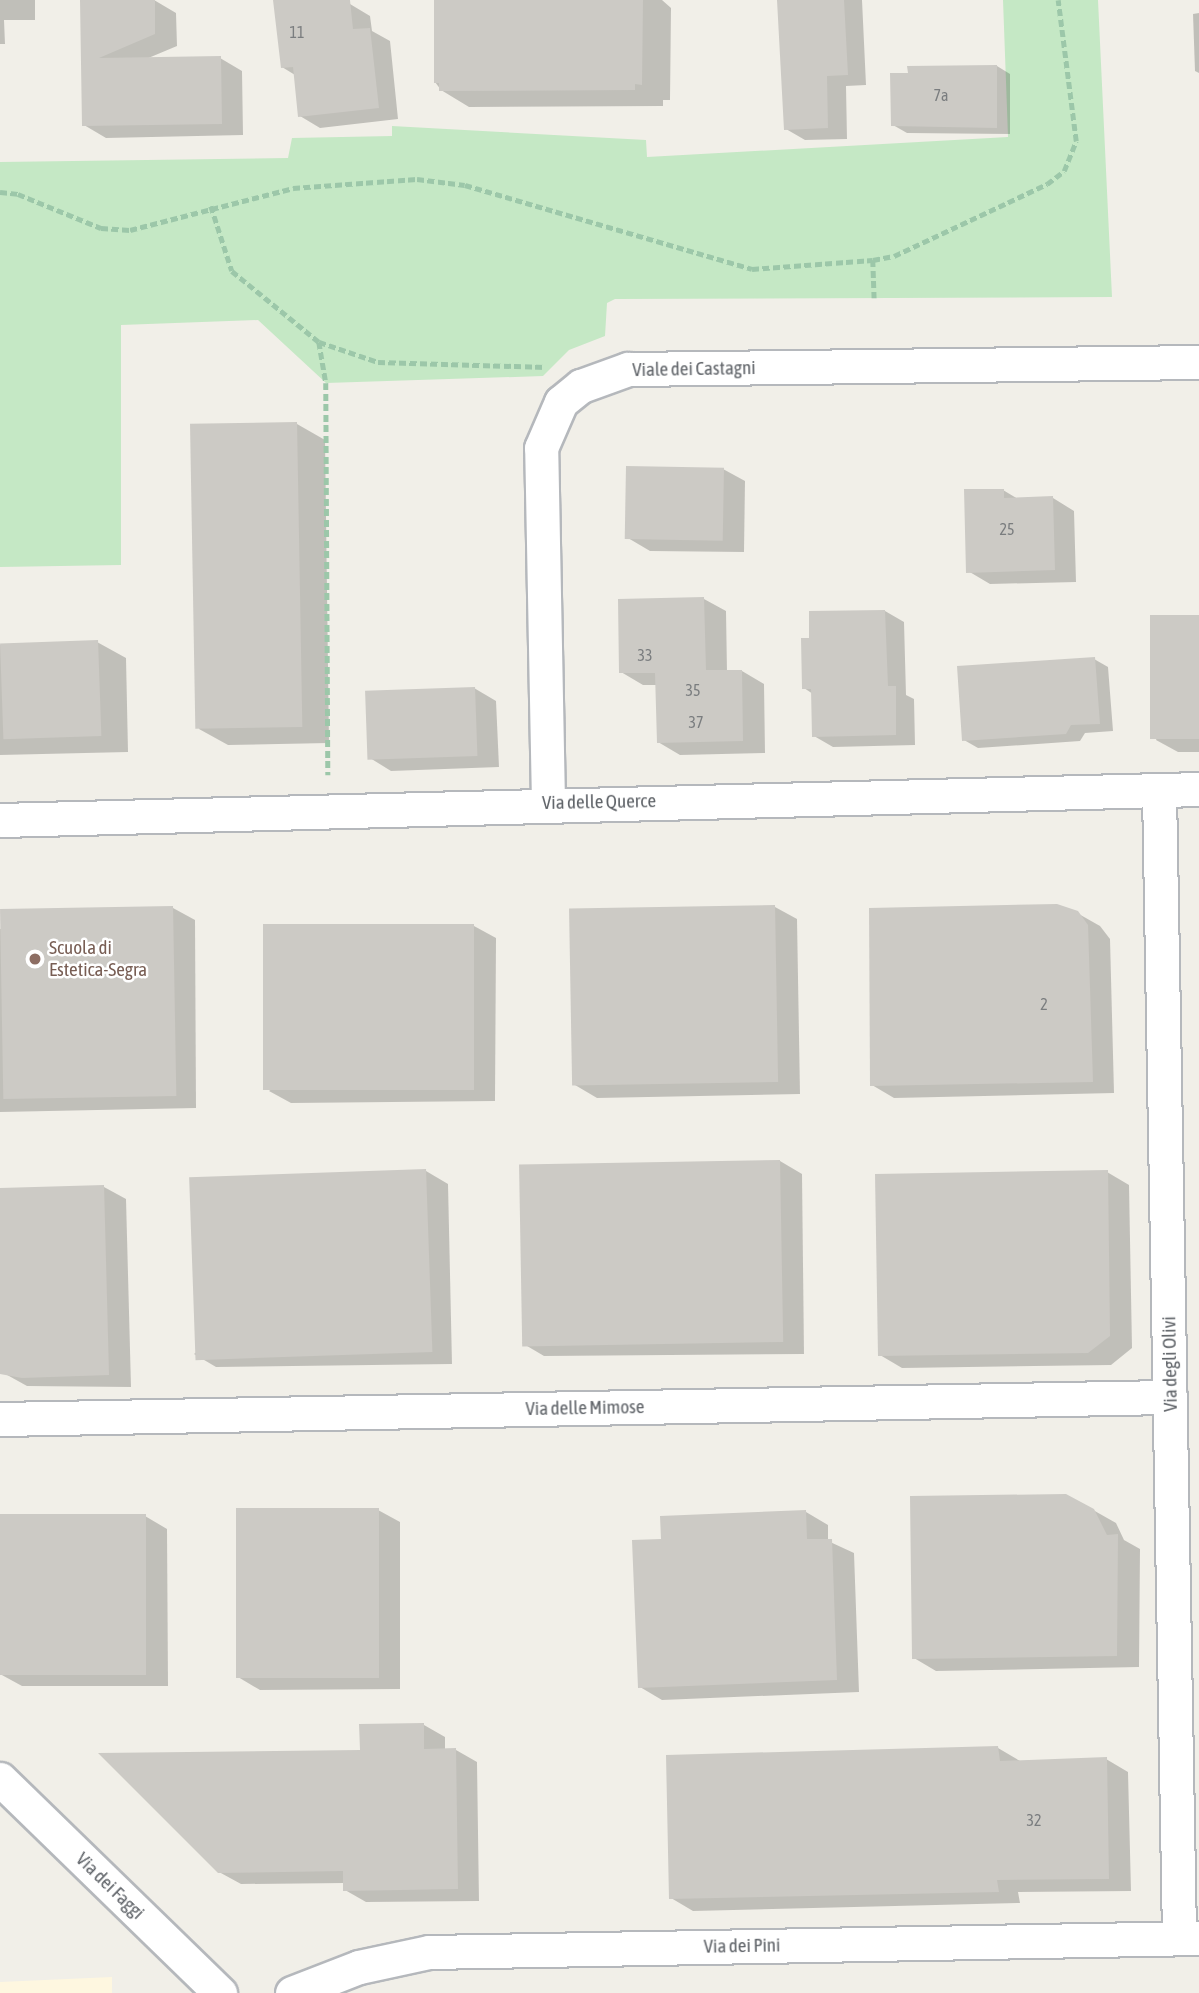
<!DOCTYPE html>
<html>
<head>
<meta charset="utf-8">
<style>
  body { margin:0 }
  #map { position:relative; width:1199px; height:1993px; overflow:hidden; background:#f1efe8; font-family:"Asap Condensed",sans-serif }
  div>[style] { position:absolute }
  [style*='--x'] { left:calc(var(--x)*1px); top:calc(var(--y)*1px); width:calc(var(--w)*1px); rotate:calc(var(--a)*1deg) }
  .commercial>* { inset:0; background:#fef7e0 }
  .green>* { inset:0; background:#c5e8c5 }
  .shadow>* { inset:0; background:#0003 }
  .building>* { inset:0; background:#cccac5; transform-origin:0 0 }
  .path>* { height:4.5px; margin-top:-2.25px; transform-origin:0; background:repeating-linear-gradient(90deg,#9cc7a9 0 7px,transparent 0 10.5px) }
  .roads { filter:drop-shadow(2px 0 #b5b8bc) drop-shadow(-2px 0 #b5b8bc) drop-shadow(0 2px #b5b8bc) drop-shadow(0 -2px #b5b8bc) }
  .street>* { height:33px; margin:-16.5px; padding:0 16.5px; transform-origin:16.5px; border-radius:16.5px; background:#fff }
  .dots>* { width:19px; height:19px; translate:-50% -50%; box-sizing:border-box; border:4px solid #fff; border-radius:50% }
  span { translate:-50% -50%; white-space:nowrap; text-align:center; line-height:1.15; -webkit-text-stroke:5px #fff; paint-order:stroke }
  .number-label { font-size:16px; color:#7a7d7f }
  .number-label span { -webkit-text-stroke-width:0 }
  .street-label { font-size:19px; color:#5f6368 }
  .education-label { font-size:19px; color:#785e54 }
  .left { translate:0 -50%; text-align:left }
</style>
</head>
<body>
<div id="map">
  <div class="commercial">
    <i style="clip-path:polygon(112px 1977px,112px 1993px,0 1993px,0 1982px)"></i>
  </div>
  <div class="green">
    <i style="clip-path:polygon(1003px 0,1098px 0,1112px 297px,615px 299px,607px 303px,605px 336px,569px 350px,543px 376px,326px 383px,258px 320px,121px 325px,121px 565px,0 567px,0 162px,288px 158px,292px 138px,392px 136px,392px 126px,646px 140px,647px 157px,1008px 137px)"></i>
  </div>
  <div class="shadow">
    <i style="clip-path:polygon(0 0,35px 0,35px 20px,4px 20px,5px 44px,0 44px)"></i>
    <i style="clip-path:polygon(154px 0,176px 13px,177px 46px,146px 59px,220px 58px,242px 71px,243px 135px,106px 138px,84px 125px,82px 2px)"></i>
    <i style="clip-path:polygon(436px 0,662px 0,671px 8px,670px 100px,663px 100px,663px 106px,469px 107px,441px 90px,435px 82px)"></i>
    <i style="clip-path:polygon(779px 0,862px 0,866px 85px,846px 86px,847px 139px,805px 140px,786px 129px)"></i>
    <i style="clip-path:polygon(350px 4px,370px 16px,372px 31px,390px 41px,398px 119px,320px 128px,300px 116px,295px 75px,282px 67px)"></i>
    <i style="clip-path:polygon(1199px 13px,1199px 73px,1195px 71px,1193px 14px)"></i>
    <i style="clip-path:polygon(997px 66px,1010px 74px,1010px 134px,907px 133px,893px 125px)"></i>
    <i style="clip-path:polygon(297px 424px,325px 440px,329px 743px,228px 745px,199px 729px)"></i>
    <i style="clip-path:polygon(723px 469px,745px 481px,744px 552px,650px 551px,628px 538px)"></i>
    <i style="clip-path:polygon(1003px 490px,1018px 499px,1053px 498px,1074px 511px,1076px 582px,990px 584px,968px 571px)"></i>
    <i style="clip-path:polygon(704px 599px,726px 611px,727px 672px,742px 671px,764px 684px,765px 753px,680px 755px,658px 742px,657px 685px,643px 685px,621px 672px)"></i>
    <i style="clip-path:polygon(885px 611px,904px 622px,906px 695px,914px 699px,915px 745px,833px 747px,814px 736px,813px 694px,804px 688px,811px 640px)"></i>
    <i style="clip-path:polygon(1199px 617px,1199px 752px,1178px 752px,1156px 740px)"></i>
    <i style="clip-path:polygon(97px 642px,126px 658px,128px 752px,0 755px,0 645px)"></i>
    <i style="clip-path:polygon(1094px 659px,1108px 667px,1113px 731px,1085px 733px,1080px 741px,978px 748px,964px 740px)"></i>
    <i style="clip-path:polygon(474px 688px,496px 701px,499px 767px,391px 771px,370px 758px)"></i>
    <i style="clip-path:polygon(775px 907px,797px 919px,800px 1094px,597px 1098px,575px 1085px)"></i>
    <i style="clip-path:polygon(173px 908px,195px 920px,196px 1108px,0 1112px,0 929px)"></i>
    <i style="clip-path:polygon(1077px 913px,1100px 926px,1110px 939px,1114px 1093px,894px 1098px,872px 1085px)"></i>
    <i style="clip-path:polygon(474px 926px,496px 938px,495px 1101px,291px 1103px,269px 1091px)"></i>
    <i style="clip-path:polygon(780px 1161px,802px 1174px,804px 1354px,544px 1356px,522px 1343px)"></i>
    <i style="clip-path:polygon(426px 1171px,448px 1184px,452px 1364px,216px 1367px,194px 1354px)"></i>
    <i style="clip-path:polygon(1107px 1172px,1129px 1185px,1132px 1348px,1111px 1365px,902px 1368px,880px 1355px)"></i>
    <i style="clip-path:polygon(104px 1187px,126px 1199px,131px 1387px,27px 1386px,0 1371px,0 1189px)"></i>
    <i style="clip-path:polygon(378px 1510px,400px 1522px,400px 1689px,260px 1690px,238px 1677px)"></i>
    <i style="clip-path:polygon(1093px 1510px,1116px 1523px,1124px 1540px,1140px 1549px,1139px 1667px,936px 1671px,914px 1658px)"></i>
    <i style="clip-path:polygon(806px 1512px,828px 1525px,828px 1541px,854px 1553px,859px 1692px,662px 1700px,640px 1687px,663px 1541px)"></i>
    <i style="clip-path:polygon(0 1516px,145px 1516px,167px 1529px,168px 1686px,22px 1686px,0 1674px)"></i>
    <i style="clip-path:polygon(424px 1725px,445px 1737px,445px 1750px,456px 1750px,477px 1762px,479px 1901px,366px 1902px,345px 1890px,345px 1883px,241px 1884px,219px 1872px)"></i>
    <i style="clip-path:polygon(998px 1748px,1020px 1761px,1106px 1759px,1128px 1772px,1131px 1891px,1018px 1892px,1020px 1903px,693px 1911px,671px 1898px)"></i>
  </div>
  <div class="building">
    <i style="clip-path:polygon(80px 0,155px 0,155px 34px,99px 58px,221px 56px,222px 124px,82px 126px)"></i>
    <i style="clip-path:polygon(273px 0,350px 0,353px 29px,370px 28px,379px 108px,298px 117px,293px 67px,281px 68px)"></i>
    <i style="clip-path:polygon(434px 0,643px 0,642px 85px,635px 84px,635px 90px,439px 91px,439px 83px,434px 83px)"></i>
    <i style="clip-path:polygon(777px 0,844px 0,848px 75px,827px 76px,828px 128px,784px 130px)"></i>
    <i style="clip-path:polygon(997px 65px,997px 128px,891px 126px,890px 73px,908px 73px,907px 66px)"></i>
    <i style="left:297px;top:422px;width:305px;height:107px;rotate:89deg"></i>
    <i style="left:626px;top:466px;width:98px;height:73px;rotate:1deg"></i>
    <i style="clip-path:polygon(964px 489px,1004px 489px,1004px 498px,1053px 496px,1055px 570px,966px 573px)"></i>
    <i style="clip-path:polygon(704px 597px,706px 670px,742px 670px,743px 741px,657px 743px,655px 673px,619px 673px,618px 599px)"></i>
    <i style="clip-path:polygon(885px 610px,888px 686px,896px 686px,896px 735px,812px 737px,811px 689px,802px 689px,801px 638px,809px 638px,809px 611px)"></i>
    <i style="left:1199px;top:615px;width:124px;height:49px;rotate:90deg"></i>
    <i style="left:98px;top:640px;width:96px;height:98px;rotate:88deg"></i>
    <i style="clip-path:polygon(1095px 657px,1100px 724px,1071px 725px,1066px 734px,962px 741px,957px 666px)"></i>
    <i style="left:475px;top:687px;width:69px;height:110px;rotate:88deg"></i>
    <i style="clip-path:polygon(1057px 904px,1078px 911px,1088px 925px,1093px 1082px,870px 1086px,869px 908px)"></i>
    <i style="left:775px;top:905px;width:177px;height:206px;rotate:89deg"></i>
    <i style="left:173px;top:906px;width:190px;height:173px;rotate:89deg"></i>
    <i style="left:474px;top:924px;width:166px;height:211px;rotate:90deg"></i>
    <i style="left:780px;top:1160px;width:182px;height:261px;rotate:89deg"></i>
    <i style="left:426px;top:1169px;width:183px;height:237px;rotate:88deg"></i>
    <i style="clip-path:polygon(1108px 1170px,1110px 1336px,1088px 1353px,878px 1356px,875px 1174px)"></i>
    <i style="clip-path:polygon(104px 1185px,109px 1375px,22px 1378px,0 1374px,0 1188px)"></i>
    <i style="clip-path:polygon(1066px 1494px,1094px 1509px,1107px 1535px,1118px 1534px,1117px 1656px,912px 1659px,910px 1496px)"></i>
    <i style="left:236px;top:1508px;width:143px;height:170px"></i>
    <i style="clip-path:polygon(806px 1510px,807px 1539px,832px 1539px,837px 1680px,638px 1688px,632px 1540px,661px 1539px,660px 1516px)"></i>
    <i style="left:0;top:1514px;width:146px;height:161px"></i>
    <i style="clip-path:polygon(424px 1723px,424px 1749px,456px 1748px,458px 1889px,343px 1891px,343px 1871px,218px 1873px,98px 1753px,360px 1750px,359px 1724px)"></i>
    <i style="clip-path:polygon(998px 1746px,1000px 1761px,1107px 1757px,1109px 1879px,997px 1880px,999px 1892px,669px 1899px,666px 1755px)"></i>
  </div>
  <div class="path">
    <i style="--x:0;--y:192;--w:18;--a:6"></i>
    <i style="--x:18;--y:194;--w:90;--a:22.3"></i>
    <i style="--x:101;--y:228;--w:29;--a:4"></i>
    <i style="--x:130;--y:230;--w:168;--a:-14.4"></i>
    <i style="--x:293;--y:188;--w:124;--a:-4.2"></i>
    <i style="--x:417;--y:179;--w:48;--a:7.1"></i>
    <i style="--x:465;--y:185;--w:299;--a:16.3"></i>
    <i style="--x:752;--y:269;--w:121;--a:-4.3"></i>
    <i style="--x:873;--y:260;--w:21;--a:-11"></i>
    <i style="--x:894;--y:256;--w:169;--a:-25.2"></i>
    <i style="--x:1047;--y:184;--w:21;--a:-37"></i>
    <i style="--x:1064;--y:171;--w:32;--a:-68"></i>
    <i style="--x:1076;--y:141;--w:142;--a:-97.3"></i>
    <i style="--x:211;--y:206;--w:68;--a:72.1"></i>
    <i style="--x:232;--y:271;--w:112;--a:39.2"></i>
    <i style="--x:319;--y:342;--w:42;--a:80.3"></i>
    <i style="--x:326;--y:383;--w:392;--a:89.7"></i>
    <i style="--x:873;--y:260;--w:38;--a:88"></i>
    <i style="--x:319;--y:342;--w:62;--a:18.7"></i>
    <i style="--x:378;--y:362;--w:168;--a:1.7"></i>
  </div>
  <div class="roads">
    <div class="street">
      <i style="--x:1159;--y:790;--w:1148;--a:89"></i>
      <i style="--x:548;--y:803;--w:355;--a:-91.1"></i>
      <i style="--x:541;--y:448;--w:50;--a:-66.5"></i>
      <i style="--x:561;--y:402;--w:26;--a:-39"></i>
      <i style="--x:581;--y:386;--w:50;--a:-19.9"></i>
      <i style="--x:628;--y:369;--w:571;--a:-0.7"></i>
      <i style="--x:0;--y:820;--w:1199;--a:-1.48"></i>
      <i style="--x:0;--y:1419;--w:1170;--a:-1.08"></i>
      <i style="--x:0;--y:1779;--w:307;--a:44.2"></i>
      <i style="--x:292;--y:1993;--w:72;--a:-21.2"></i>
      <i style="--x:359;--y:1967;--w:72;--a:-12.1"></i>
      <i style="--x:429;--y:1952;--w:770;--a:-1.04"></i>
    </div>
  </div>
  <div class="dots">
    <i style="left:35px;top:959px;background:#8d6e63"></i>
  </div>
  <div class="number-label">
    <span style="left:297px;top:32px">11</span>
    <span style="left:941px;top:95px">7a</span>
    <span style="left:1007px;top:529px">25</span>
    <span style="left:645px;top:655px">33</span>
    <span style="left:693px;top:690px">35</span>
    <span style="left:696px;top:722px">37</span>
    <span style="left:1044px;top:1004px">2</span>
    <span style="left:1034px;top:1820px">32</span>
  </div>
  <div class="street-label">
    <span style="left:694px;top:369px;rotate:-1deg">Viale dei Castagni</span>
    <span style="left:599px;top:802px;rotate:-1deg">Via delle Querce</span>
    <span style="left:1170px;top:1364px;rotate:-91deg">Via degli Olivi</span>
    <span style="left:585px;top:1408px;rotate:-1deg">Via delle Mimose</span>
    <span style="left:110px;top:1886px;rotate:44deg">Via dei Faggi</span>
    <span style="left:742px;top:1946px;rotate:-1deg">Via dei Pini</span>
  </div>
  <div class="education-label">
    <span class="left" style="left:49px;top:959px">Scuola di<br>Estetica-Segra</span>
  </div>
</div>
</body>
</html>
